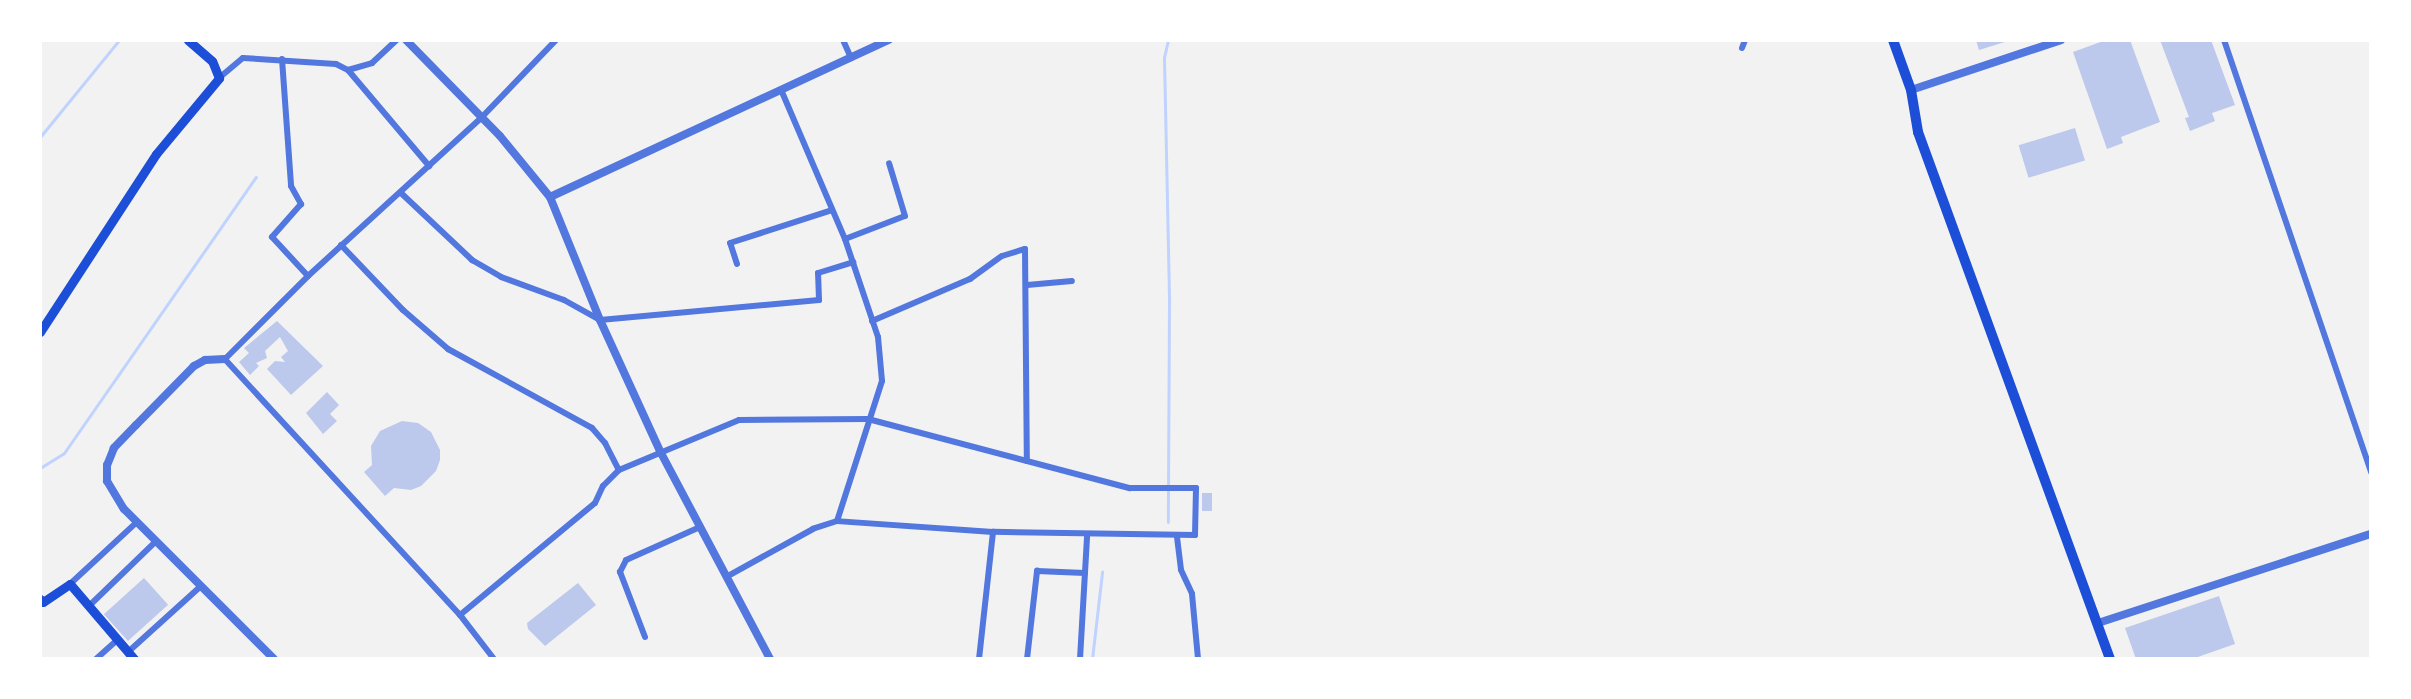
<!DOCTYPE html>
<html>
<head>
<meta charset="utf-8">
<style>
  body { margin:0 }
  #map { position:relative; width:2411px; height:699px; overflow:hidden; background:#f2f2f2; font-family:"Space Grotesk",sans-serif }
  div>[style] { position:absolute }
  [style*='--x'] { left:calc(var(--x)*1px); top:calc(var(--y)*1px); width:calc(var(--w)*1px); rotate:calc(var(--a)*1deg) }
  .stream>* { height:3px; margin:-1.5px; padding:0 1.5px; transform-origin:1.5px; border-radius:1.5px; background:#bfd3fe }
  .building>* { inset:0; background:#bdc9ec; transform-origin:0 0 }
  .minor>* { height:6px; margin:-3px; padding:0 3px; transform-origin:3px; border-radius:3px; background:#5277de }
  .tertiary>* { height:8px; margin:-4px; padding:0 4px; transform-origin:4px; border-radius:4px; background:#5277de }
  .secondary>* { height:9px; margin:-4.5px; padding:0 4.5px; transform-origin:4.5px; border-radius:4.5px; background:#1d4ed8 }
  .trunk>* { height:10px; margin:-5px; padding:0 5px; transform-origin:5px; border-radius:5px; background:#1d4ed8 }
  span { translate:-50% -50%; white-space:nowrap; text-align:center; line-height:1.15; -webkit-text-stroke:7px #fff; paint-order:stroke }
  .frame { position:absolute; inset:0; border:42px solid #fff; pointer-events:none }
</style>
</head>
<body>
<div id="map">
  <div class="stream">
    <i style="--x:1168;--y:40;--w:18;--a:103"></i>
    <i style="--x:1164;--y:58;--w:244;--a:88.8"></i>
    <i style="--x:1169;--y:302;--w:220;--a:90.3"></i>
    <i style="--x:40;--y:137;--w:125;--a:-50.8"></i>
    <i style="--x:40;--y:468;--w:28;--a:-32"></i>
    <i style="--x:64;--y:453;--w:336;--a:-55.2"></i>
    <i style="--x:1092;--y:659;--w:88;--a:-83.4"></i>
  </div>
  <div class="building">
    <i style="clip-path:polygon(1976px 40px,2007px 40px,2008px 41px,1979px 50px)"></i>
    <i style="clip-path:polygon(2106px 40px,2130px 40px,2160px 122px,2121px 137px,2123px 143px,2107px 149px,2073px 52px)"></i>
    <i style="clip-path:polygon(2160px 40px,2211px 40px,2235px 105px,2212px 113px,2215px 121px,2190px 131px,2185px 118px,2189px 117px)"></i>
    <i style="left:2075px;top:128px;width:34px;height:59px;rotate:73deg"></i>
    <i style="clip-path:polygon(277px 321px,323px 366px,291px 395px,267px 369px,275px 361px,285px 362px,281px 357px,288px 351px,280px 337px,265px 351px,267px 358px,256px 363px,259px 366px,250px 375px,239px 362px,249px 353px,244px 348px)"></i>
    <i style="clip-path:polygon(327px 392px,339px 405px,330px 414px,337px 421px,323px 434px,306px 413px)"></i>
    <i style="clip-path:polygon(402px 421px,418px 423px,431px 432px,440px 450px,440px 460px,436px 471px,421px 486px,411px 490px,394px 488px,385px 496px,364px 472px,372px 465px,371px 446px,380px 431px)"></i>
    <i style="left:1202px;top:493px;width:10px;height:18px"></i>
    <i style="left:144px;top:578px;width:36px;height:54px;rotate:48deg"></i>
    <i style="clip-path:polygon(578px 583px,596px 605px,545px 646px,528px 629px,527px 623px)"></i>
    <i style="clip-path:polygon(2219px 596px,2235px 644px,2192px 659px,2136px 659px,2125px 628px)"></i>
  </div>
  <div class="minor">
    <i style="--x:843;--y:40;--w:20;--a:66"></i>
    <i style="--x:2224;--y:40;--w:457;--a:71.2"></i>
    <i style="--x:1742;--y:48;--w:9;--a:-69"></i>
    <i style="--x:282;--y:59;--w:127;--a:85.9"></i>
    <i style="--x:291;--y:186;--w:21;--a:61"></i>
    <i style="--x:301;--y:204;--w:44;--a:131.3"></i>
    <i style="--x:272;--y:237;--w:53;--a:47.3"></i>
    <i style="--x:348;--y:70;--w:25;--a:-16"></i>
    <i style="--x:372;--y:63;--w:34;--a:-43"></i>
    <i style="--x:219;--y:78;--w:31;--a:-40"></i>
    <i style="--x:243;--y:58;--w:93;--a:3.7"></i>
    <i style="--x:336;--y:64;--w:13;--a:27"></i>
    <i style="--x:348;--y:70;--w:126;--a:49.8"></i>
    <i style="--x:782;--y:92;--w:160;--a:66.8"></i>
    <i style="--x:845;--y:239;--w:103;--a:71.4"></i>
    <i style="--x:878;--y:337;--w:44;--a:84.8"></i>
    <i style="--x:882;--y:381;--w:147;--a:107.8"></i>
    <i style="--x:401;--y:193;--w:98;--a:43.3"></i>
    <i style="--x:472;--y:260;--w:34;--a:30"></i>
    <i style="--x:501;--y:277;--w:67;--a:20.1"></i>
    <i style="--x:564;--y:300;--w:41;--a:29.1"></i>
    <i style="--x:600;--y:320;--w:220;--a:-5.2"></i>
    <i style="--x:819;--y:300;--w:27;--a:-92"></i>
    <i style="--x:818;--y:273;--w:37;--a:-17"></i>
    <i style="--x:845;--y:239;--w:64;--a:-21"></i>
    <i style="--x:905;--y:216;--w:55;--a:-106.8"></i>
    <i style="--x:341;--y:245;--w:90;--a:46.4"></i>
    <i style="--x:403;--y:310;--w:60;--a:40.9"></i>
    <i style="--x:448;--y:349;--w:164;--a:28.7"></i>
    <i style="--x:592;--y:428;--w:20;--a:49"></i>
    <i style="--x:605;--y:443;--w:30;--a:63"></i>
    <i style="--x:737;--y:264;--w:22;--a:-108"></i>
    <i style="--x:730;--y:243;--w:107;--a:-17.9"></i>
    <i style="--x:1027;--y:285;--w:45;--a:-5.1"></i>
    <i style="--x:872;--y:321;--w:107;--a:-23.2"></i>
    <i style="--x:970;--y:279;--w:39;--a:-36"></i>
    <i style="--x:1002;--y:256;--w:24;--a:-17"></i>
    <i style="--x:1025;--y:249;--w:212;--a:89.5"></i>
    <i style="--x:1177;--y:537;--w:33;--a:83"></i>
    <i style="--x:1181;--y:570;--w:26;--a:65"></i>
    <i style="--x:1192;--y:594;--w:65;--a:84.7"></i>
    <i style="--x:70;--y:584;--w:91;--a:-42.8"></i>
    <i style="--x:89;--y:606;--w:93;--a:-44.1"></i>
    <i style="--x:460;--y:615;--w:175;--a:-39.7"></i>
    <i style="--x:595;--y:503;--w:19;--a:-65"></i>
    <i style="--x:603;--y:486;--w:23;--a:-45"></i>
    <i style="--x:619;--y:470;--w:130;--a:-22.6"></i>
    <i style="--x:739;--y:420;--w:129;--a:-0.4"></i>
    <i style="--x:868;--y:419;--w:271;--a:14.8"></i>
    <i style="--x:1130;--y:488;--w:66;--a:0"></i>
    <i style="--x:1196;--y:488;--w:47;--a:91.2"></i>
    <i style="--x:1195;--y:535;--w:202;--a:-179.1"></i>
    <i style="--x:993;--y:532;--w:156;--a:-176"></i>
    <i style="--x:837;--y:521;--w:25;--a:162"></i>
    <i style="--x:813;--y:529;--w:99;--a:151.1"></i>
    <i style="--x:645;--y:637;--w:70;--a:-111"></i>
    <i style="--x:620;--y:572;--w:13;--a:-63"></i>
    <i style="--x:626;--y:560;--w:81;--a:-24"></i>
    <i style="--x:128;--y:652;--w:98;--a:-42.1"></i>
    <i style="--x:96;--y:659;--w:30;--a:-42"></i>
    <i style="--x:494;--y:659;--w:56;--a:-127.7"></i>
    <i style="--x:460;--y:615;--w:348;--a:-132.6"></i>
    <i style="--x:225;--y:359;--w:117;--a:-45"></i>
    <i style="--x:308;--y:276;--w:234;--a:-42.4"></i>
    <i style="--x:481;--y:118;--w:108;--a:-46.1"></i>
    <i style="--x:979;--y:659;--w:128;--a:-83.7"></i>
    <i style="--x:1027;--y:659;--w:89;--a:-83.5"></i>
    <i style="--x:1037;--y:571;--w:48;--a:2.4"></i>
    <i style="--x:1080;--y:659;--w:123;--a:-86.7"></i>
  </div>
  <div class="tertiary">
    <i style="--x:406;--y:40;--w:134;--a:45.6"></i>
    <i style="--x:500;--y:136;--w:79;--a:50.7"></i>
    <i style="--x:550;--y:197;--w:133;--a:67.9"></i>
    <i style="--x:600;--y:320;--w:146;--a:65.4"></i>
    <i style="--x:661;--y:453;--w:233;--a:62.1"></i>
    <i style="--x:1911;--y:90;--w:158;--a:-18.4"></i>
    <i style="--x:550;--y:197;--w:374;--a:-24.9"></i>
    <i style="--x:225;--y:359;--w:20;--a:177"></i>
    <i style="--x:205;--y:360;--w:13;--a:151"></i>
    <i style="--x:194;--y:366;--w:83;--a:134.5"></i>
    <i style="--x:136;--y:425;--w:32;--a:134"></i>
    <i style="--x:114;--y:448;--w:18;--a:112"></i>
    <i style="--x:107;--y:465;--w:16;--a:90"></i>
    <i style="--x:107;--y:481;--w:33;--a:59"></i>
    <i style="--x:124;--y:509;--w:212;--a:45"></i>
    <i style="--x:2098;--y:623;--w:287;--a:-18.1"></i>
  </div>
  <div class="secondary">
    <i style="--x:40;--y:332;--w:212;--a:-56.9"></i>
    <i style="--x:156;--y:154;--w:99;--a:-50.3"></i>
    <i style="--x:219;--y:78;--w:18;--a:-112"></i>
    <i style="--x:212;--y:61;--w:32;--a:-139"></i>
    <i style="--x:40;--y:599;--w:4;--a:45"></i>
    <i style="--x:43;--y:602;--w:32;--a:-34"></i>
    <i style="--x:70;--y:584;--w:99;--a:49.5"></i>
  </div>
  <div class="trunk">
    <i style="--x:1893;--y:40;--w:53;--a:70.2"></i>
    <i style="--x:1911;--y:90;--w:43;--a:80.5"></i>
    <i style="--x:1918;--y:132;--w:561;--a:69.98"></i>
  </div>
  <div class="frame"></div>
</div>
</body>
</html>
